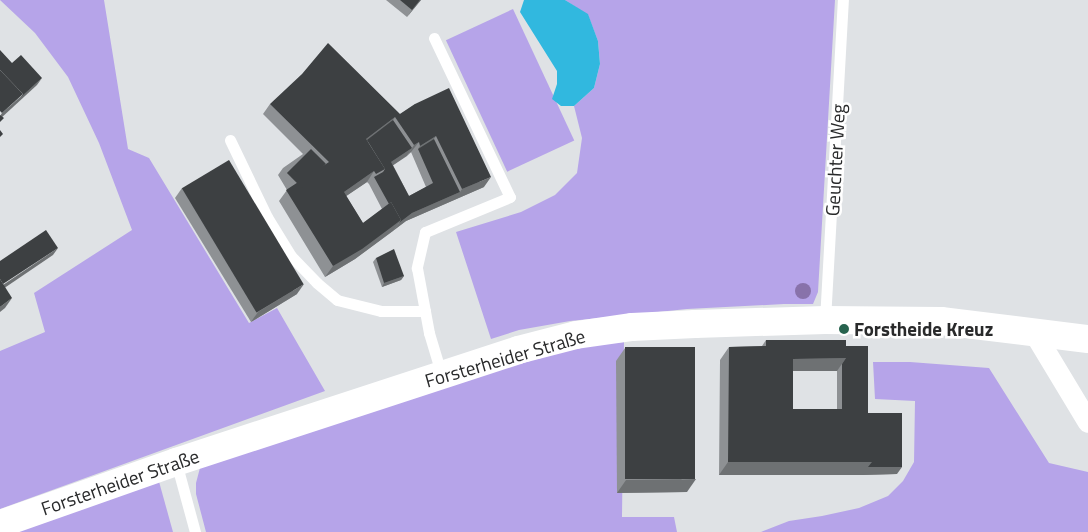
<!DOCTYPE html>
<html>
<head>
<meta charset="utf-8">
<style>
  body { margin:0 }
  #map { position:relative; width:1088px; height:532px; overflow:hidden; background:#dfe2e5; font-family:"Titillium Web",sans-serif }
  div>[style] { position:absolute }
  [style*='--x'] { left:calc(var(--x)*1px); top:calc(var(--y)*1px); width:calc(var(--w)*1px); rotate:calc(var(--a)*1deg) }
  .green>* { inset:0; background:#b6a4e9; transform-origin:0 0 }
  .water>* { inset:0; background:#31b8df }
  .service>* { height:11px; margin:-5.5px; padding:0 5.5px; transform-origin:5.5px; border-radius:5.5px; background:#fff }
  .minor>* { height:21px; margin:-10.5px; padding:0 10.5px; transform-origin:10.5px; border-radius:10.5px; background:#fff }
  .tertiary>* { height:28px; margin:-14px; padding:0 14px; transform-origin:14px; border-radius:14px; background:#fff }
  .trees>* { width:16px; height:16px; margin:-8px; border-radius:50%; background:#8872aa }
  .wall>* { inset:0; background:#8e9194 }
  .shaded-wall>* { inset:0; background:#6e7173 }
  .building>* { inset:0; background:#3d4042; transform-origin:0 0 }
  .dots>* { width:14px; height:14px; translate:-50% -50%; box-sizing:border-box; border:2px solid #fff; border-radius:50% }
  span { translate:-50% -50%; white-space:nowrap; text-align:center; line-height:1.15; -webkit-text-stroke:5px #fff; paint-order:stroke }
  .street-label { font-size:19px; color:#292a2b }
  .poi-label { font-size:19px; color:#292a2b; font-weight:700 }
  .left { translate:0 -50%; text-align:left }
</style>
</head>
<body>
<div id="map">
  <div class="green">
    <i style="clip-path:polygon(0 0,104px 0,128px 149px,149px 158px,249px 323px,277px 308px,325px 391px,0 509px,0 351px,45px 332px,34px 293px,132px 230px,99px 143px,68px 77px,35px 33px)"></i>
    <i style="clip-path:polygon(565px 0,835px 0,818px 292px,813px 304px,784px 304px,687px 309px,570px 321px,519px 330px,491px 339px,456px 232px,521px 212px,555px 195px,577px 173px,582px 138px,574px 106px,594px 88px,600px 64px,598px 41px,588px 15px)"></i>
    <i style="left:513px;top:9px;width:145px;height:74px;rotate:65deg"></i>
    <i style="clip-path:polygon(624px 342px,622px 517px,674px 517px,677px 532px,206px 532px,196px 494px,196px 483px,201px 464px,553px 348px)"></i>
    <i style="clip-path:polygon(873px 362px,910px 362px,989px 368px,1049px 463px,1088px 472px,1088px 532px,761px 532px,789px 521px,822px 516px,859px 508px,888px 496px,903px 481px,914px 462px,915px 401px,875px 399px)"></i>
    <i style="clip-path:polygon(158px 478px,173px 532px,7px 532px)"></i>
  </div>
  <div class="water">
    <i style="clip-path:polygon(524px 0,565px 0,588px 14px,598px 41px,600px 64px,594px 88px,574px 106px,561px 106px,552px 99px,557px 84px,557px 71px,520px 12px)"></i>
  </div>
  <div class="service">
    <i style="--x:434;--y:38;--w:176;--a:64.5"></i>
    <i style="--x:510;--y:197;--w:92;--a:157.6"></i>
    <i style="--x:425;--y:232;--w:37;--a:103"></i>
    <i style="--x:417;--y:268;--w:66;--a:79.5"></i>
    <i style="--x:429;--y:333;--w:45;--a:73.2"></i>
    <i style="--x:230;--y:140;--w:85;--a:64.3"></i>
    <i style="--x:267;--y:217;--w:46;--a:58.4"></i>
    <i style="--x:291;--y:256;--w:37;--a:46"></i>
    <i style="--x:317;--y:283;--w:26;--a:40"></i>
    <i style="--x:337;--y:300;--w:45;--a:14"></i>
    <i style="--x:381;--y:311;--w:44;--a:0"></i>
    <i style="--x:825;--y:320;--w:321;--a:-86.8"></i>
    <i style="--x:176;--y:462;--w:73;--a:74.8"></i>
  </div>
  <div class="minor">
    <i style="--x:1033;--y:331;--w:106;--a:58.9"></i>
  </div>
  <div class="tertiary">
    <i style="--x:0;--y:524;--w:187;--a:-19.4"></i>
    <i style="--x:176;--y:462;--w:360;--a:-18.1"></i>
    <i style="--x:518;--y:350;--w:60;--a:-14.5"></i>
    <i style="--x:576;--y:335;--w:57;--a:-8.1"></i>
    <i style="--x:632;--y:327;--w:63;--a:-2.7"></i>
    <i style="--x:695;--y:324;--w:130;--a:-1.8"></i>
    <i style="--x:825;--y:320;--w:116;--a:0.5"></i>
    <i style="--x:941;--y:321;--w:148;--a:7"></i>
  </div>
  <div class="trees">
    <i style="left:803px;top:291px"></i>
  </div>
  <div class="wall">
    <i style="clip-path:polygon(386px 0,421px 0,407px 17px)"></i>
    <i style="clip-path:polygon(evenodd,270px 104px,400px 114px,415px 104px,484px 187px,406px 221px,355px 259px,325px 277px,279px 201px,287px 190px,278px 175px,283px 168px,303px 154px,263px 114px,270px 104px,411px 152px,426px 187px,409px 196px,393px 165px,411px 152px,270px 104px,367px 182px,369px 184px,382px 209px,363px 223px,346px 196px,367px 182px)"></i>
    <i style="clip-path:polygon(182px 188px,297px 294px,251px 322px,175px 198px)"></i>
    <i style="clip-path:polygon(376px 258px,404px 276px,401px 280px,382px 287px,373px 262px)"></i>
    <i style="clip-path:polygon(evenodd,766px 340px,846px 346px,868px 413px,897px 474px,863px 475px,719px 475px,720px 360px,729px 347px,762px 346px,766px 340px,793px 371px,837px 371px,837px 409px,793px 409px,793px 371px)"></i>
    <i style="clip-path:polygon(625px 348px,687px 492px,617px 493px,616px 361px)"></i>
  </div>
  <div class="shaded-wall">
    <i style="clip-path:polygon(420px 0,421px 0,407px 17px,412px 10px)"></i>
    <i style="clip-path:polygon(42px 78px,37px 85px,0 119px,0 116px,2px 113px)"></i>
    <i style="clip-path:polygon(395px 117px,388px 128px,366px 144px,366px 139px)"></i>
    <i style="clip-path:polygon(436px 136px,429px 146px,418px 149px,420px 146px)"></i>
    <i style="clip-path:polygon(419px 142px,411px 152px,407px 156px,414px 145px)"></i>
    <i style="clip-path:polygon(412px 148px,407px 156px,386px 170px,391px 162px)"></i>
    <i style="clip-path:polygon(374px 171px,367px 182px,336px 203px,344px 192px)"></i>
    <i style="clip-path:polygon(491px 177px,484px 187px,406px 221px,393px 231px,399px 223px,412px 213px,460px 192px,462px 189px)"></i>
    <i style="clip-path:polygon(401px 220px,393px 231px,355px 259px,325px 277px,333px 266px)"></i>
    <i style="clip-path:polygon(58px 248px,53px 255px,0 291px,0 287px)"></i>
    <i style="clip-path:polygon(404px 276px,401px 280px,382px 287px,384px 283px)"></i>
    <i style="clip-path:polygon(304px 284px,297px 294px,251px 322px,258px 312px)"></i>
    <i style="clip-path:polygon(12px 298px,5px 308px,0 312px,0 307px)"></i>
    <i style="clip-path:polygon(846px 358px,837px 371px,784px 371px,793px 359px)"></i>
    <i style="clip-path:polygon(728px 462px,872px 462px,902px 467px,897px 474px,863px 475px,719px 475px)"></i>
    <i style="clip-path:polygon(696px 479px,687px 492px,617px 493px,626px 480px)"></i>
  </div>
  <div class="building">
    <i style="clip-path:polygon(400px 0,420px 0,412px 10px)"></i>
    <i style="clip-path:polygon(328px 43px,400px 114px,415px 104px,449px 88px,491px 177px,462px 189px,436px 136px,420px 146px,419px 142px,414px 145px,395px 117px,366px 139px,385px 169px,376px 174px,374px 171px,344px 192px,363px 223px,391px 202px,401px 220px,362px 249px,333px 266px,286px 190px,329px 162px,270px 104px,302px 74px)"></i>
    <i style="clip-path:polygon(0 50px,12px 63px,21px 55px,42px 78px,21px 97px,23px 94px,0 70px)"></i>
    <i style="clip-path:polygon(0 70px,23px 94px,2px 113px,0 111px)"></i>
    <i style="clip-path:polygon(0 115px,4px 118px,0 122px)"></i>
    <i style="clip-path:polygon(393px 120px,412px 148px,391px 162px,409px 196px,433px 183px,418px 149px,434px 139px,460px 192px,412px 213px,399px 223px,401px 220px,391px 202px,389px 204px,374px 177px,383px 172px,385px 169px,367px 140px)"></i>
    <i style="clip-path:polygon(0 130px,3px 134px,0 137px)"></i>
    <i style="left:311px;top:149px;width:21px;height:34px;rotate:45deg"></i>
    <i style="left:229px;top:160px;width:145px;height:55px;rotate:59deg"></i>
    <i style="clip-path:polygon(46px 230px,58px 248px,3px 284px,0 279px,0 261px)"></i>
    <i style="clip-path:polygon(394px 249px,404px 276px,384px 283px,376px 258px)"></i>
    <i style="clip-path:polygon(0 279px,12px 298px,0 307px)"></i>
    <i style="clip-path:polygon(766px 340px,846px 340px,846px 358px,793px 359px,793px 409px,846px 409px,846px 438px,872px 438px,872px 462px,728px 462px,729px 347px,766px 346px)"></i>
    <i style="clip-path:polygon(846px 346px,868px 346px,868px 413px,902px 413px,902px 467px,868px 467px,872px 462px,872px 438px,846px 438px,846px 409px,842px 409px,842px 364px,846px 358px)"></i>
    <i style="left:695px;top:347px;width:132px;height:70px;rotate:90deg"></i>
  </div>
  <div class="dots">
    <i style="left:844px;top:329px;background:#27634e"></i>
  </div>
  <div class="street-label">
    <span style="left:835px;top:160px;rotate:-87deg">Geuchter Weg</span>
    <span style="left:505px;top:358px;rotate:-16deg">Forsterheider Straße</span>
    <span style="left:120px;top:482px;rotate:-19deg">Forsterheider Straße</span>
  </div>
  <div class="poi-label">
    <span class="left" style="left:854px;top:329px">Forstheide Kreuz</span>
  </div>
</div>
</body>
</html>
